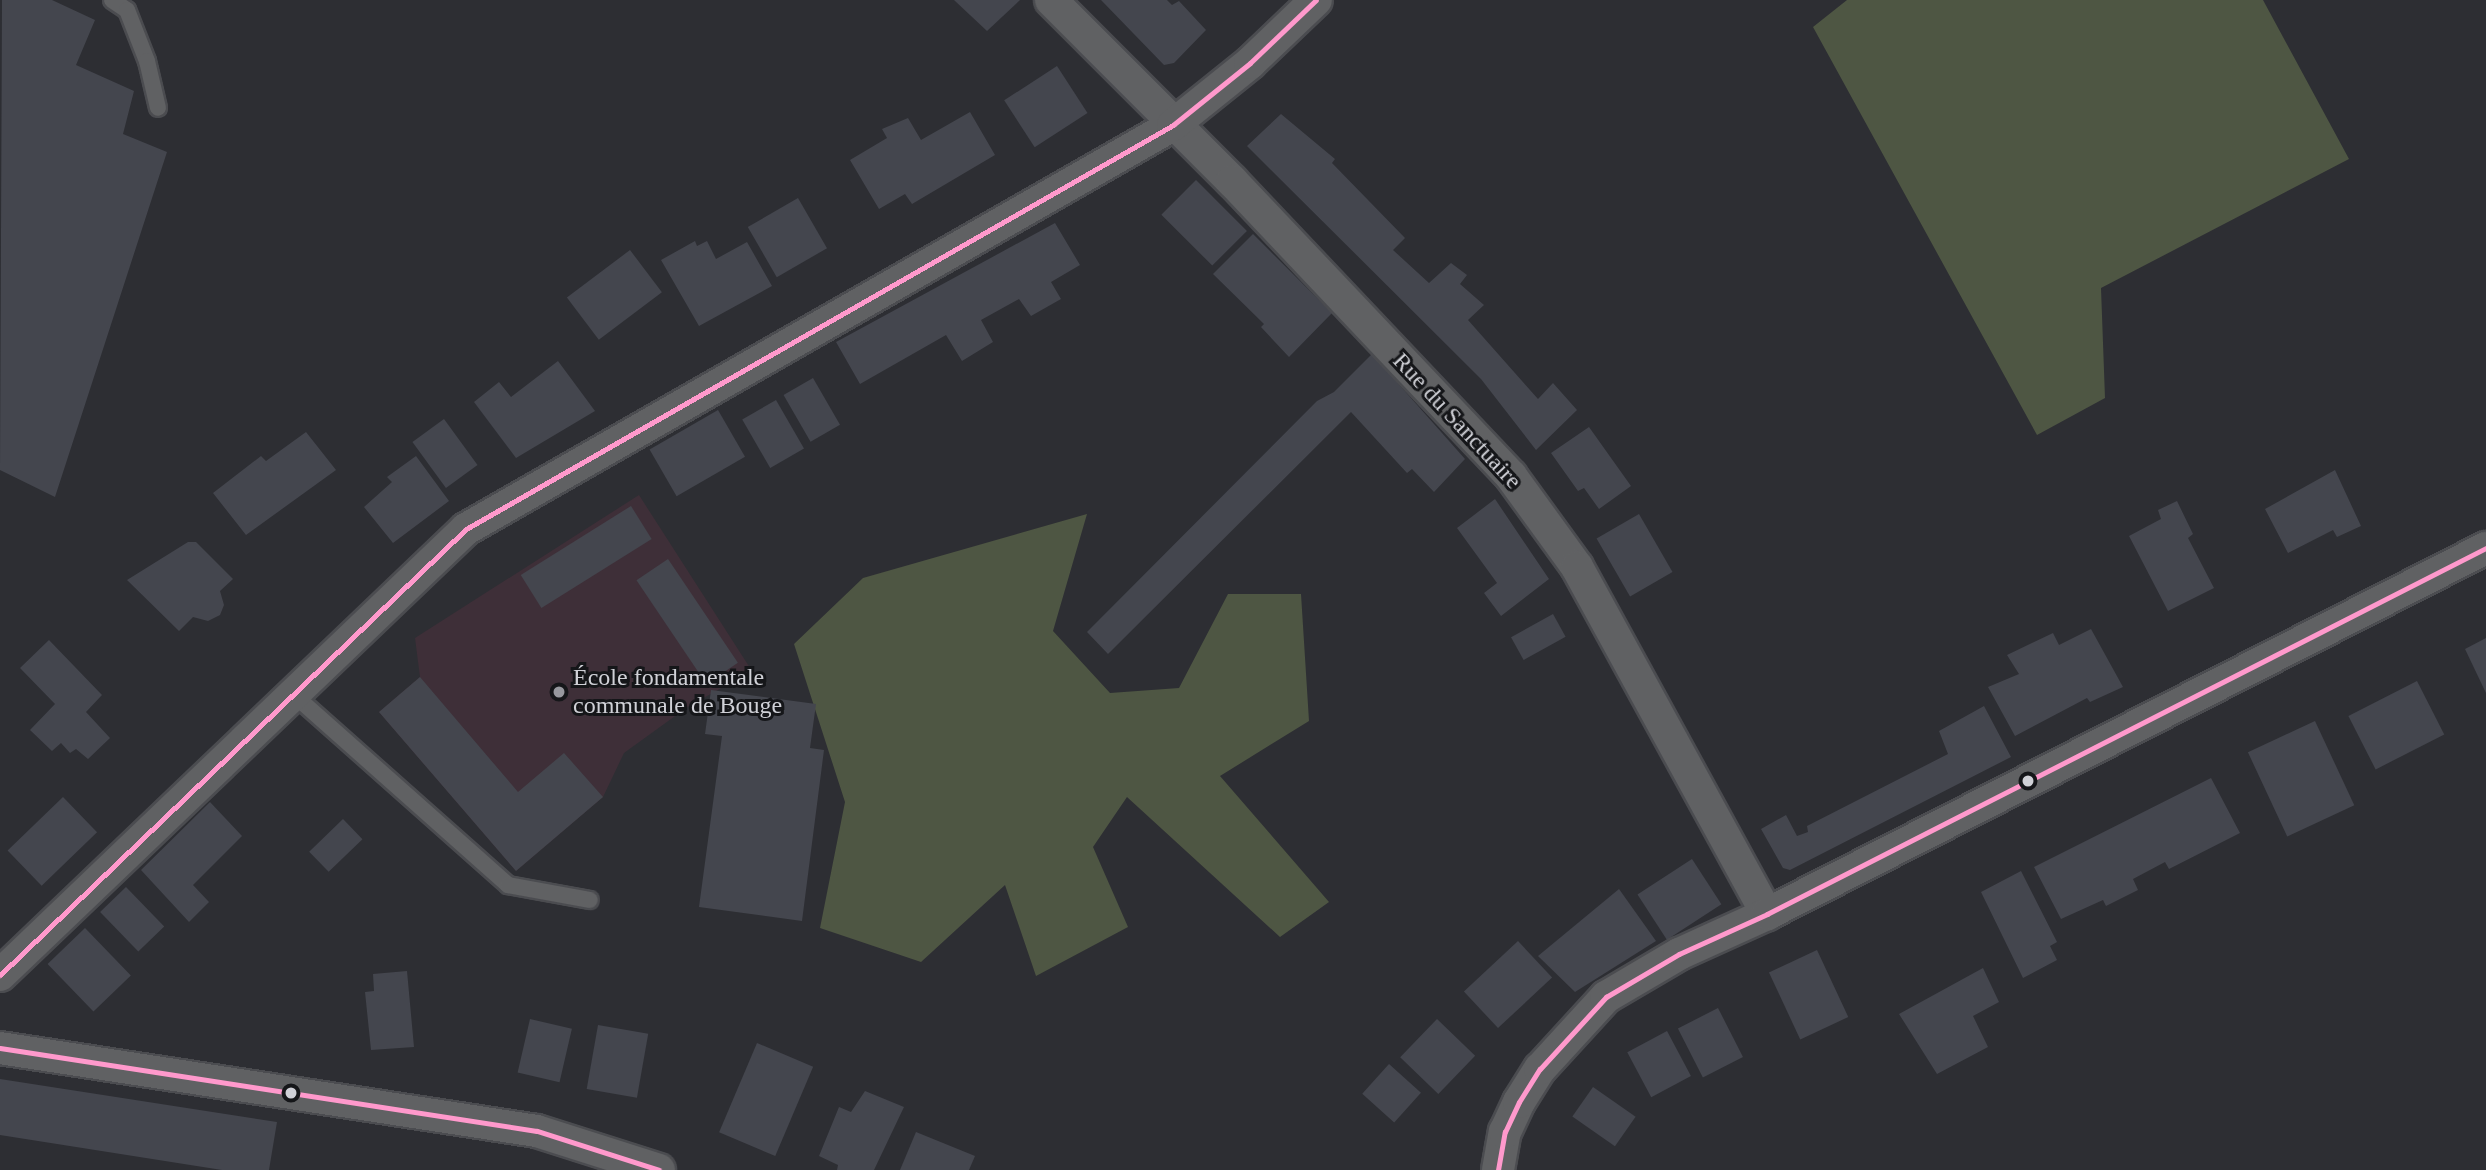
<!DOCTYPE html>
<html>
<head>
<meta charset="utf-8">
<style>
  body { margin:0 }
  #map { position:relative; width:2486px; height:1170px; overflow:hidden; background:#2d2e33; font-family:"Times New Roman",serif }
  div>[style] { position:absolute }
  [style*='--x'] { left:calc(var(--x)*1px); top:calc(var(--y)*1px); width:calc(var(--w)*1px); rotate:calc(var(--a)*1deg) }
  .education>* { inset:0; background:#3e2f38 }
  .green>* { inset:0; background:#4e5643 }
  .building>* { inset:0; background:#44464e; transform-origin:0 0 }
  .roads { filter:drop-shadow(2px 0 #4b4c50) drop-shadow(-2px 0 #4b4c50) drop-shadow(0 2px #4b4c50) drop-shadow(0 -2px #4b4c50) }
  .lane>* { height:16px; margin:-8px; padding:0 8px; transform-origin:8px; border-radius:8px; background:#606163 }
  .street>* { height:32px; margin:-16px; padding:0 16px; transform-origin:16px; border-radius:16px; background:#606163 }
  .bus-1>* { height:5px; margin:-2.5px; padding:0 2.5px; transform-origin:2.5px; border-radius:2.5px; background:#f9c }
  .dots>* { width:19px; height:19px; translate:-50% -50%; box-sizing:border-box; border:4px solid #151619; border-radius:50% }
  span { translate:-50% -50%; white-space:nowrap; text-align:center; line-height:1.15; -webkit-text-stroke:6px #151619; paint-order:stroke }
  .street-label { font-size:24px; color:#d0d1d7 }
  .poi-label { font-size:24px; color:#d0d1d7 }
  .left { translate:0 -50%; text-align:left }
</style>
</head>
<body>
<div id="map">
  <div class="education">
    <i style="clip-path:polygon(639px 495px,752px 671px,689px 706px,624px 753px,603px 797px,516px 871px,379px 712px,420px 677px,415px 638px)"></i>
  </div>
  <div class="green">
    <i style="clip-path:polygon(1847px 0,2263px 0,2349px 159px,2101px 288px,2105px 398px,2037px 435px,1813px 27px)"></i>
    <i style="clip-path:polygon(1087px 514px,1053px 631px,1110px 693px,1179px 688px,1228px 594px,1301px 594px,1309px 721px,1220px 776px,1329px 902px,1280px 937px,1127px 797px,1093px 847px,1128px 927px,1036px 976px,1005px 885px,921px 962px,820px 928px,845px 802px,794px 644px,863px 578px)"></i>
  </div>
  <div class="building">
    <i style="clip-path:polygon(2px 0,52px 0,95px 20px,76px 65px,134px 91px,123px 134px,167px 152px,55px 497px,0 470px)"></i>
    <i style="clip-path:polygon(954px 0,1020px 0,987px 31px)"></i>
    <i style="clip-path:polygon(1101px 0,1167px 0,1172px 5px,1179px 1px,1206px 30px,1174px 63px,1164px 65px)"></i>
    <i style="left:1057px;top:66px;width:56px;height:63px;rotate:57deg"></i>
    <i style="clip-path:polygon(970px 112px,995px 155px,912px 204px,905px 194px,879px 209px,850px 160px,887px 138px,882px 129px,908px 118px,921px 140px)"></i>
    <i style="clip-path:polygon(1281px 114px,1335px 159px,1332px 163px,1405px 238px,1393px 250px,1429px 283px,1451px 263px,1467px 275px,1460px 284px,1484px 305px,1468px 320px,1538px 399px,1553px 383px,1577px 410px,1536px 450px,1481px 379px,1247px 146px)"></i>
    <i style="left:1196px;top:180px;width:72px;height:49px;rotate:45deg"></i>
    <i style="left:798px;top:198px;width:58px;height:58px;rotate:60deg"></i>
    <i style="clip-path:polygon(1055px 223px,1080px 265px,1051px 282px,1061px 299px,1031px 316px,1019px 299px,981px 320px,993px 342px,962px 361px,946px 335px,860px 384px,836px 342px)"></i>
    <i style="clip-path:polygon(1253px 234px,1332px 313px,1289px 357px,1261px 327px,1264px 324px,1213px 274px)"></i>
    <i style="clip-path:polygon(695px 241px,697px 246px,707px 241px,716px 259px,747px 242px,772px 286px,699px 326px,661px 260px)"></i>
    <i style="left:630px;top:250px;width:53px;height:79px;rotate:53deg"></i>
    <i style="clip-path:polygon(1372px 354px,1465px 459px,1434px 492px,1412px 469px,1407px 473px,1351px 412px,1108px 654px,1087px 632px,1317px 401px,1334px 392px)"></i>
    <i style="clip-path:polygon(558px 361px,595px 411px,516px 458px,474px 402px,499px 382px,511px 397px)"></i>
    <i style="left:813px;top:378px;width:54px;height:34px;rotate:60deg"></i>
    <i style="left:776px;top:400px;width:56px;height:39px;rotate:60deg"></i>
    <i style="left:718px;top:410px;width:54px;height:79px;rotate:60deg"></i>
    <i style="left:444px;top:419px;width:57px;height:39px;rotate:54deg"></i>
    <i style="clip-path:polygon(1589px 427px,1631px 486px,1599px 509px,1584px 488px,1578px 491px,1551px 453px)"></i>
    <i style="clip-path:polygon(306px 432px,336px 470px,246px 535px,213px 493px,261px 456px,266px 461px)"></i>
    <i style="clip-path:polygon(416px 456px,449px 501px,393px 543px,364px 507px,392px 482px,387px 477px)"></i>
    <i style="clip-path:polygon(2335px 470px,2361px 526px,2337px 537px,2333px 530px,2288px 553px,2265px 509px)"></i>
    <i style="clip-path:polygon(1495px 499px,1549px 579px,1501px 616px,1484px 593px,1497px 583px,1457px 528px)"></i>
    <i style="clip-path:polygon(2177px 501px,2193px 534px,2188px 538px,2214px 588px,2168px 611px,2129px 536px,2161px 519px,2158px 510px)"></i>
    <i style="left:631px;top:506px;width:39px;height:130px;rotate:58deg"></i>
    <i style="left:1639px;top:514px;width:67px;height:49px;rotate:60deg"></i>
    <i style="clip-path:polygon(188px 542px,196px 542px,233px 579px,220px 591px,224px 605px,220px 615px,208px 621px,193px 617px,179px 631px,127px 580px)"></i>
    <i style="left:668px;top:559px;width:125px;height:38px;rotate:56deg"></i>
    <i style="left:1553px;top:614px;width:26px;height:48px;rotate:61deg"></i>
    <i style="clip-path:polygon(2091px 629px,2123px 687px,2090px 702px,2087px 698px,2015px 736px,1988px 687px,2019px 674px,2007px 655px,2053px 633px,2059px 645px)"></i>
    <i style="clip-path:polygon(2486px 638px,2486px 693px,2465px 649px)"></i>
    <i style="clip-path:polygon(49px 640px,102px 695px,86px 712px,110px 738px,88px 759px,76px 749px,70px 753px,61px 743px,52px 751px,30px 730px,55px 704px,20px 668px)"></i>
    <i style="clip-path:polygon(420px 677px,518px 792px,564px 753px,603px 797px,516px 871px,379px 712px)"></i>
    <i style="left:2417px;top:681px;width:60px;height:77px;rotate:63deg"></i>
    <i style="clip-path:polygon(711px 690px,816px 704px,810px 748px,824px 750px,802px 921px,699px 907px,722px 736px,705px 734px)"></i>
    <i style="clip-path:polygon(1984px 706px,2011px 757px,1790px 870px,1783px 868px,1761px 829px,1786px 815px,1797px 836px,1808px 832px,1807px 826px,1948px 754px,1939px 731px)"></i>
    <i style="left:2315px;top:721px;width:93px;height:74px;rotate:65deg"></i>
    <i style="clip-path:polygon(2211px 778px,2240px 833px,2169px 869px,2165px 862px,2133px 879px,2138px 890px,2106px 906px,2103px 900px,2061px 919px,2034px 867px)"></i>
    <i style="left:63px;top:797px;width:49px;height:77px;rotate:46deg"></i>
    <i style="clip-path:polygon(210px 802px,242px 836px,193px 885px,209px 902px,189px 922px,141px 870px)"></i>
    <i style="left:343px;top:819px;width:28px;height:47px;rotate:46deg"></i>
    <i style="left:1692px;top:859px;width:54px;height:65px;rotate:57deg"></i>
    <i style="clip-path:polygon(2021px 871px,2057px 942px,2050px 946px,2057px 960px,2023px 978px,1981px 892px)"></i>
    <i style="left:126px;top:887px;width:55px;height:36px;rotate:46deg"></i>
    <i style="clip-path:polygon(1619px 889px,1656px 941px,1575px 992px,1538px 956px)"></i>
    <i style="left:85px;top:928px;width:66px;height:52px;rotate:46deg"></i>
    <i style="left:1518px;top:941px;width:50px;height:74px;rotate:47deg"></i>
    <i style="left:1817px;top:950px;width:74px;height:53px;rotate:65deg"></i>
    <i style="clip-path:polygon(1983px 968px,1999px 1002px,1973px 1016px,1988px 1047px,1937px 1074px,1899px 1014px)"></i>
    <i style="clip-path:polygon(407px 971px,414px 1047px,371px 1050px,365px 992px,374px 991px,373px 974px)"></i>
    <i style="left:1718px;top:1008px;width:55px;height:45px;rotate:63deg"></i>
    <i style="left:530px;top:1019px;width:43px;height:55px;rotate:13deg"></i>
    <i style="left:1437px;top:1019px;width:53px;height:53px;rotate:44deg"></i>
    <i style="left:598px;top:1025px;width:51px;height:65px;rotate:10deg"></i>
    <i style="left:1667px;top:1031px;width:51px;height:45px;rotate:62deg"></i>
    <i style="left:757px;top:1043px;width:61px;height:97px;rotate:23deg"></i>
    <i style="left:1389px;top:1064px;width:43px;height:40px;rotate:42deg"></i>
    <i style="clip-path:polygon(0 1079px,277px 1122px,269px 1170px,222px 1170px,0 1135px)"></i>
    <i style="left:1593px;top:1087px;width:52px;height:36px;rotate:35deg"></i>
    <i style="clip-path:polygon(865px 1091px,904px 1107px,874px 1170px,837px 1170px,838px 1165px,819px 1156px,839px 1107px,851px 1112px)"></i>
    <i style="clip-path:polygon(916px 1132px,975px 1156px,969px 1170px,900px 1170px)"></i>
  </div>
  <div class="roads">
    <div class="lane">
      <i style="--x:112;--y:0;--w:18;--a:34"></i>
      <i style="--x:127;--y:10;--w:55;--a:68.6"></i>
      <i style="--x:147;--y:61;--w:48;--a:76.8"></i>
      <i style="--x:293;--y:694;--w:288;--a:41.6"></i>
      <i style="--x:508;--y:885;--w:83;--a:10.4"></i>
    </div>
    <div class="street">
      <i style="--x:1051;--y:0;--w:256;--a:45"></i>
      <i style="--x:1232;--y:181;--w:406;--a:46.6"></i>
      <i style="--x:1511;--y:476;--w:112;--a:54"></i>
      <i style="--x:1577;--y:567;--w:396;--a:61.3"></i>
      <i style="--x:0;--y:975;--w:645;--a:-43.74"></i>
      <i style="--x:466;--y:529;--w:814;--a:-29.74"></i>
      <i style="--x:1173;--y:125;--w:99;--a:-38.8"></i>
      <i style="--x:1250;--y:63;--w:91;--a:-43.7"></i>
      <i style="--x:0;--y:1048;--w:543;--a:8.79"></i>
      <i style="--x:537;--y:1131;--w:128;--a:17.7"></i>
      <i style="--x:1498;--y:1170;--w:39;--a:-80"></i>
      <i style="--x:1505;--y:1132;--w:33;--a:-65"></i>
      <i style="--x:1519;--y:1102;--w:39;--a:-58"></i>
      <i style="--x:1540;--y:1069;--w:98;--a:-47.5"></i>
      <i style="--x:1606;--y:997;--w:85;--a:-30.5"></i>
      <i style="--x:1679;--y:954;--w:97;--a:-24.4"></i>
      <i style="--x:1767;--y:914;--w:807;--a:-26.98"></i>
    </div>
  </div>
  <div class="bus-1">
    <i style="--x:0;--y:975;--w:645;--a:-43.74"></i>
    <i style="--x:466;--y:529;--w:814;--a:-29.74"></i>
    <i style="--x:1173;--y:125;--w:99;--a:-38.8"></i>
    <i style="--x:1250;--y:63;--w:91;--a:-43.7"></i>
    <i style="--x:0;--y:1048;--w:543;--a:8.79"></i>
    <i style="--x:537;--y:1131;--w:128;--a:17.7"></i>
    <i style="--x:1498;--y:1170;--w:39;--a:-80"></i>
    <i style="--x:1505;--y:1132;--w:33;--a:-65"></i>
    <i style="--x:1519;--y:1102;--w:39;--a:-58"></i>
    <i style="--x:1540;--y:1069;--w:98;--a:-47.5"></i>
    <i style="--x:1606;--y:997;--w:85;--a:-30.5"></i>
    <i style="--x:1679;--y:954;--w:97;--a:-24.4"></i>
    <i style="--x:1767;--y:914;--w:807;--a:-26.98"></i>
  </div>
  <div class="dots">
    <i style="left:559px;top:692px;background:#97989e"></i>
    <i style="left:2028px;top:781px;background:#d0d1d7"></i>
    <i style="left:291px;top:1093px;background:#d0d1d7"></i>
  </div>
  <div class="street-label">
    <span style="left:1457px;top:421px;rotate:47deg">Rue du Sanctuaire</span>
  </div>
  <div class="poi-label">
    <span class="left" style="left:573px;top:692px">École fondamentale<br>communale de Bouge</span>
  </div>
</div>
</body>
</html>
